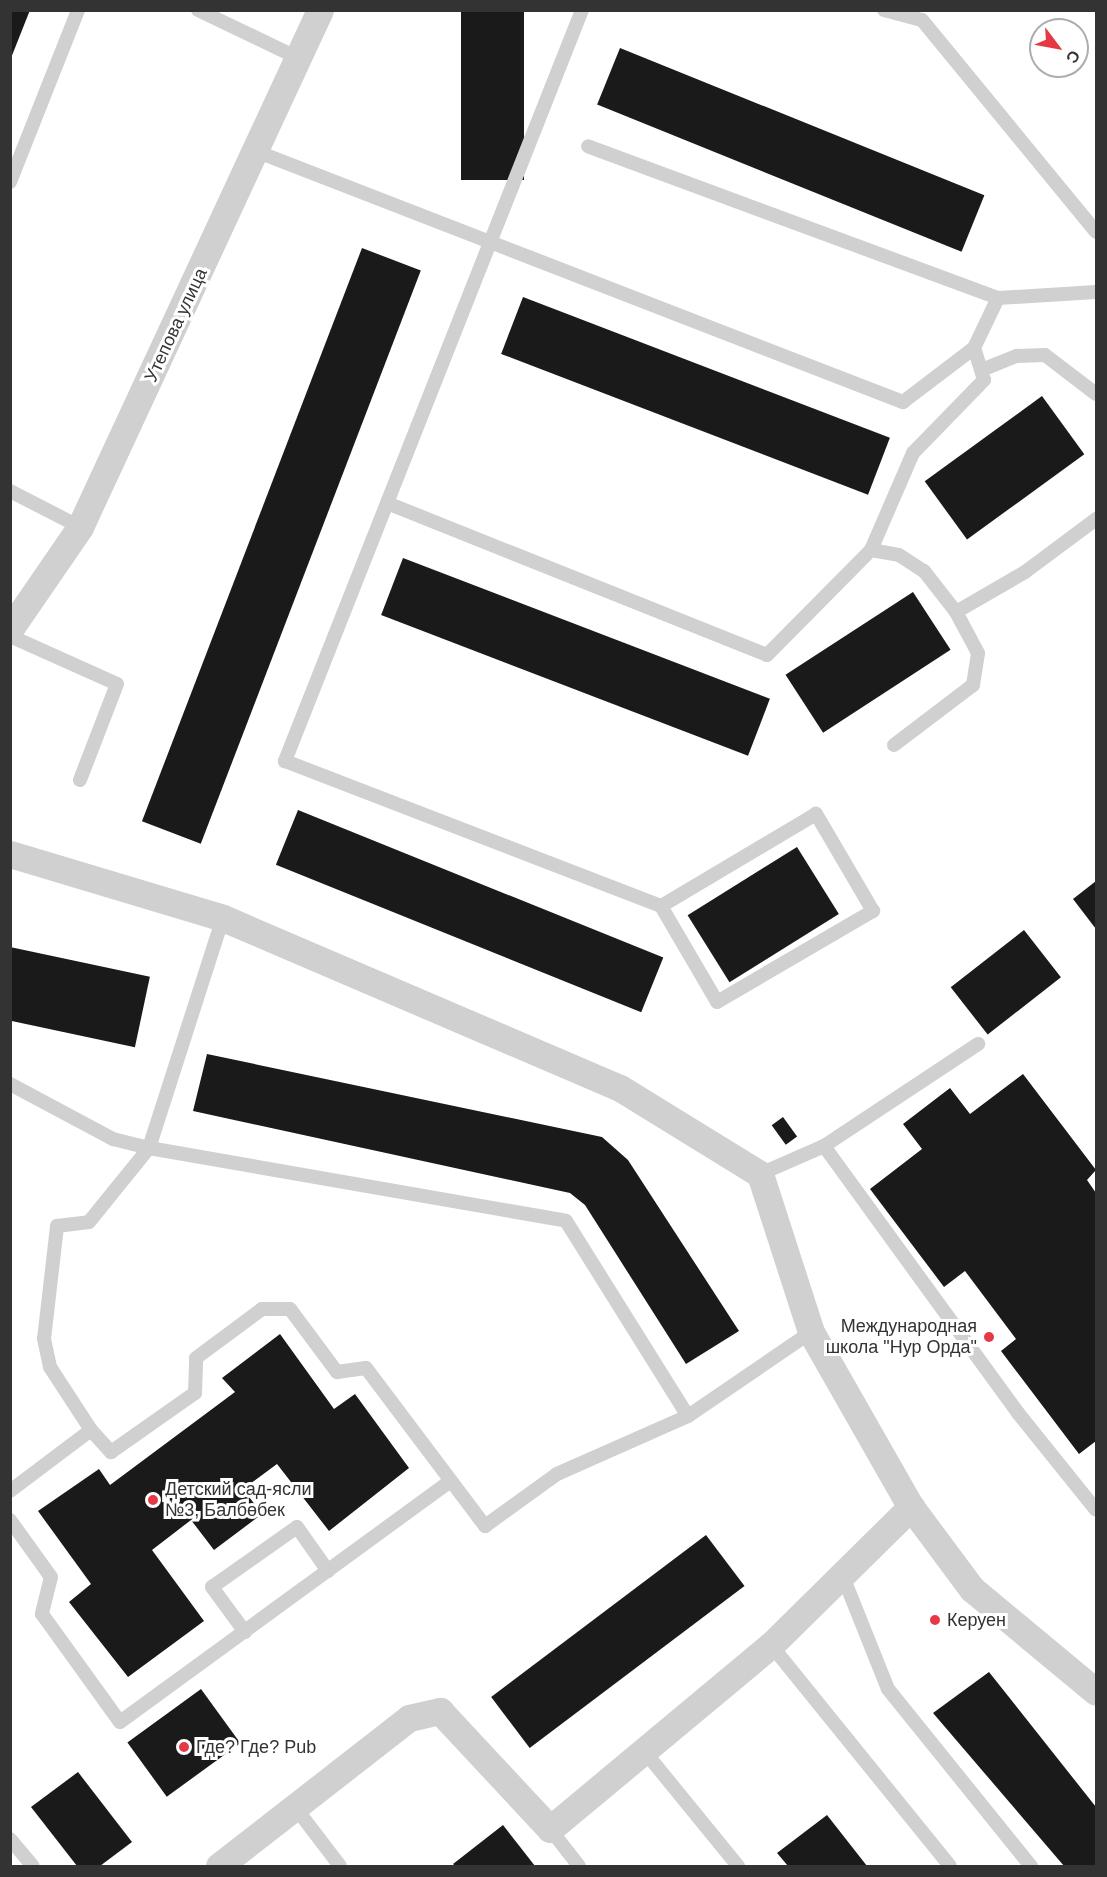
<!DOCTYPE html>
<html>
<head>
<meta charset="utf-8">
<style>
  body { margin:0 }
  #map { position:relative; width:1107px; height:1877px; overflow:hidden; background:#fff; font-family:Arial,sans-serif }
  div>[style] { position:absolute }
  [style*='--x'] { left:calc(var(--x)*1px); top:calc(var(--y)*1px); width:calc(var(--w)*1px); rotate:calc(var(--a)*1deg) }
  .building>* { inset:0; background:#1a1a1a; transform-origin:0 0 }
  .lane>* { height:14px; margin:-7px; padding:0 7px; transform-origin:7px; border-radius:7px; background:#d0d0d0 }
  .street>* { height:27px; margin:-13.5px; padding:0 13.5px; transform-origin:13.5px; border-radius:13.5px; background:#d0d0d0 }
  .dots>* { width:16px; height:16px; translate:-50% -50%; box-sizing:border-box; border:3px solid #fff; border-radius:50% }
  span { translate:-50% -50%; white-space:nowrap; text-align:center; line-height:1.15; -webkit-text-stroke:6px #fff; paint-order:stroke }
  .street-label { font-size:18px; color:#333 }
  .poi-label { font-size:18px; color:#333 }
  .right { translate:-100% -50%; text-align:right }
  .left { translate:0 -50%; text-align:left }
  .frame { position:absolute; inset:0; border:12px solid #333; pointer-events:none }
  .north { position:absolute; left:1029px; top:18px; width:60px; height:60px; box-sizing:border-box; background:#fff; border:2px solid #adadad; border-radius:50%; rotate:122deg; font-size:16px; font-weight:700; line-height:24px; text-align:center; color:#333 }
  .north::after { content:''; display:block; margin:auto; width:21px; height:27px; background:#e63946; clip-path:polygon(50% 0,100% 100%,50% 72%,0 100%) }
</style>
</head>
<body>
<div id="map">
  <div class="building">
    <i style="clip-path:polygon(10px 10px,30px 10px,11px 58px,10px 58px)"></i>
    <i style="left:461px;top:10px;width:63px;height:170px"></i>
    <i style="left:620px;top:48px;width:393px;height:61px;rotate:22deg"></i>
    <i style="left:362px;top:248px;width:63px;height:614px;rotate:21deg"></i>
    <i style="left:523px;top:297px;width:393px;height:61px;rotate:21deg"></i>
    <i style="left:1042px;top:396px;width:72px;height:145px;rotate:54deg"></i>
    <i style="left:403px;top:558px;width:393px;height:61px;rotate:21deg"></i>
    <i style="left:913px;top:592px;width:69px;height:152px;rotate:57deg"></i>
    <i style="left:298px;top:810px;width:394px;height:59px;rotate:22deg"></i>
    <i style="left:797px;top:847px;width:79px;height:129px;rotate:58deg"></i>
    <i style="clip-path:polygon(1096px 881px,1096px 929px,1073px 899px)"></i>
    <i style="left:1024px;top:930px;width:60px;height:93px;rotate:52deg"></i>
    <i style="left:10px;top:947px;width:143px;height:72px;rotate:12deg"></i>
    <i style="clip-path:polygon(207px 1054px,602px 1137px,628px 1160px,739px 1331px,686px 1364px,585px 1205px,570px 1193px,193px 1111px)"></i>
    <i style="clip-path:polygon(1023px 1074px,1096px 1170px,1087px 1180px,1096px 1193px,1096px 1441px,1079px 1454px,1001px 1351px,1016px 1339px,965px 1271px,944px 1287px,870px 1189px,922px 1149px,903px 1124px,950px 1088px,970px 1114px)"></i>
    <i style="left:783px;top:1117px;width:24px;height:14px;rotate:54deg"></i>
    <i style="clip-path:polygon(280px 1334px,334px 1409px,355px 1394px,409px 1468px,329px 1531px,277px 1464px,243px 1489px,262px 1514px,214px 1550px,191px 1520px,152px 1550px,204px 1621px,128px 1677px,69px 1602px,91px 1584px,38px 1511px,99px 1469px,110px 1485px,235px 1392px,222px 1378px)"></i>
    <i style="left:706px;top:1535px;width:64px;height:269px;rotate:53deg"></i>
    <i style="clip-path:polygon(989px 1672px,1096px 1807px,1096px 1866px,1064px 1866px,933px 1713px)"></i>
    <i style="left:201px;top:1689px;width:67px;height:91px;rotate:54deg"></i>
    <i style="clip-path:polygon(78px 1772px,132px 1842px,100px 1866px,77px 1866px,31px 1807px)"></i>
    <i style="clip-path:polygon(827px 1815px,867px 1866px,788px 1866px,777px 1853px)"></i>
    <i style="clip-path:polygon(503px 1825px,535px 1866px,455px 1866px,453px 1864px)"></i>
  </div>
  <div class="lane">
    <i style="--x:198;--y:10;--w:111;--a:25.6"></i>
    <i style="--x:582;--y:10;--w:808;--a:111.58"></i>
    <i style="--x:285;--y:761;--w:403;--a:21.1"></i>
    <i style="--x:661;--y:906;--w:111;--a:59.7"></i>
    <i style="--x:717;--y:1002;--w:181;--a:-30.3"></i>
    <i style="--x:873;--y:911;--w:113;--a:-120.4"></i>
    <i style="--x:816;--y:814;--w:180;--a:149.3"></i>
    <i style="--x:884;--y:10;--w:39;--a:15"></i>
    <i style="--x:922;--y:20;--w:274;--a:50.6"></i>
    <i style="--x:258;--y:152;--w:692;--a:21.19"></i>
    <i style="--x:903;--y:402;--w:89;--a:-37.3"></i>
    <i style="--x:974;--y:348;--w:55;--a:-64.4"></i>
    <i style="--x:998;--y:298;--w:437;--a:-159.7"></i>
    <i style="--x:10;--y:182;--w:185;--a:-68.4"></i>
    <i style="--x:998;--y:298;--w:98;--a:-3.5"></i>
    <i style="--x:984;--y:369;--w:35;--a:-22"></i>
    <i style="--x:1017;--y:356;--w:28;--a:-2"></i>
    <i style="--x:1045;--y:355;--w:64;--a:37.4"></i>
    <i style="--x:10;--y:491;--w:79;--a:27.2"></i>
    <i style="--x:387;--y:503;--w:409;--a:21.8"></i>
    <i style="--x:767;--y:655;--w:148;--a:-45.3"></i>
    <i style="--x:871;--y:550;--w:106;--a:-66.6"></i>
    <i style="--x:913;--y:453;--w:102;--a:-45.8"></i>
    <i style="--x:984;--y:380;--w:34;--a:-107"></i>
    <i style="--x:871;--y:550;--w:28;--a:10"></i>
    <i style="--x:899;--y:555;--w:30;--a:33"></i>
    <i style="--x:924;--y:571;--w:52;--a:52"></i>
    <i style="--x:10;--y:636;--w:117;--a:24.2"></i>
    <i style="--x:117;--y:684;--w:103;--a:111.1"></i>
    <i style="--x:894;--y:745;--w:99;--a:-37.2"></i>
    <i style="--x:973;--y:685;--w:32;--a:-81"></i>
    <i style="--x:978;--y:653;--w:47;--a:-118.2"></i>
    <i style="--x:956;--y:612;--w:80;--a:-30.1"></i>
    <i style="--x:1025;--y:572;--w:89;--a:-36.7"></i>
    <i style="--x:10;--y:1084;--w:117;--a:28.1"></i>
    <i style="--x:113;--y:1139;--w:37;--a:14"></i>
    <i style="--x:149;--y:1148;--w:423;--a:9.9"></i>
    <i style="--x:566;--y:1221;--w:230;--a:58"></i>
    <i style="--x:824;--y:1146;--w:330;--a:54"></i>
    <i style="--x:1018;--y:1413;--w:124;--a:51.2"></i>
    <i style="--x:760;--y:1174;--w:70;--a:-23.6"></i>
    <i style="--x:824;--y:1146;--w:185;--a:-33.5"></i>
    <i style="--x:91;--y:1430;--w:75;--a:-123.1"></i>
    <i style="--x:50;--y:1367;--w:29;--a:-102"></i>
    <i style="--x:44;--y:1339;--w:114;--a:-83.4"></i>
    <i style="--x:57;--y:1226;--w:32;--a:-7"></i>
    <i style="--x:89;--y:1222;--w:95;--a:-51"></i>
    <i style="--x:149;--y:1148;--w:242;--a:-72.2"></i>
    <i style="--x:10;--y:1491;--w:101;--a:-37"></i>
    <i style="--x:91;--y:1430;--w:30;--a:48"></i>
    <i style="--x:111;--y:1452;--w:103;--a:-35.1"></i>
    <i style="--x:195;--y:1393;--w:35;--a:-88"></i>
    <i style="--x:196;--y:1358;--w:82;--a:-36.6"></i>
    <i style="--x:262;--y:1309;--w:28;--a:0"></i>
    <i style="--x:290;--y:1309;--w:79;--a:53.3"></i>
    <i style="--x:337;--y:1372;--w:29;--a:-8"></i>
    <i style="--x:366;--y:1368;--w:198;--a:53"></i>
    <i style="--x:485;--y:1526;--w:89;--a:-35.8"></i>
    <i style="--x:557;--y:1474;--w:143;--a:-23.9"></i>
    <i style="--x:688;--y:1416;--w:149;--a:-34.3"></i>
    <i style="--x:10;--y:1520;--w:70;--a:54.3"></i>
    <i style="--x:51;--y:1577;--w:38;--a:104"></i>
    <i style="--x:42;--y:1614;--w:133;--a:54.2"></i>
    <i style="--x:120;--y:1722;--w:409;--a:-36.1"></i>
    <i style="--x:844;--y:1579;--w:118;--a:68.2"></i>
    <i style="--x:888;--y:1689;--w:228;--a:51.1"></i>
    <i style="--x:245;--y:1632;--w:56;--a:-126.3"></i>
    <i style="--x:212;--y:1587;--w:104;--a:-35.2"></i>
    <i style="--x:297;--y:1527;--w:54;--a:54.8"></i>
    <i style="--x:771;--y:1645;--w:284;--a:51"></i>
    <i style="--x:645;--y:1752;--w:147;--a:50.8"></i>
    <i style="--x:295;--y:1807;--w:74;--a:52.7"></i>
    <i style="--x:550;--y:1829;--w:47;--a:51.9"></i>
    <i style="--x:10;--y:1839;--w:35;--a:50"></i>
  </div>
  <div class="street">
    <i style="--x:10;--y:629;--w:124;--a:-55.5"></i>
    <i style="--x:80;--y:527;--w:570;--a:-65.1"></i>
    <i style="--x:10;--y:854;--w:222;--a:16.7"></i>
    <i style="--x:223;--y:918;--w:432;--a:23.2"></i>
    <i style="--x:620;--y:1088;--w:164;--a:31.6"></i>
    <i style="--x:760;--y:1174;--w:166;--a:72.1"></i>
    <i style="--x:811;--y:1332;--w:202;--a:60.3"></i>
    <i style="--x:911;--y:1507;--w:102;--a:53.4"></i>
    <i style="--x:972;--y:1589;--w:161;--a:39.7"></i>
    <i style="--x:219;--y:1866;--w:241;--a:-37.9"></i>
    <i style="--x:409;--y:1718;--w:32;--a:-13"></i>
    <i style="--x:440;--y:1711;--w:161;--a:47"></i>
    <i style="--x:550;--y:1829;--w:288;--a:-39.8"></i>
    <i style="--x:771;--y:1645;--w:197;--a:-44.6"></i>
  </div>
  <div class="dots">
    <i style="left:989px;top:1337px;background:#e63946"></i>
    <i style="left:153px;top:1500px;background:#e63946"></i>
    <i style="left:935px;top:1620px;background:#e63946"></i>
    <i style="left:184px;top:1747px;background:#e63946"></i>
  </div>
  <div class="street-label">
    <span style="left:176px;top:325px;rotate:-65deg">Утепова улица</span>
  </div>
  <div class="poi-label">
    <span class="right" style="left:977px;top:1337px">Международная<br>школа "Нур Орда"</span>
    <span class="left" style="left:165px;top:1500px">Детский сад-ясли<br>№3, Балбөбек</span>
    <span class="left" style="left:947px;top:1620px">Керуен</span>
    <span class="left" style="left:196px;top:1747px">Где? Где? Pub</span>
  </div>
  <div class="frame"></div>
  <div class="north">С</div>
</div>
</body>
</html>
